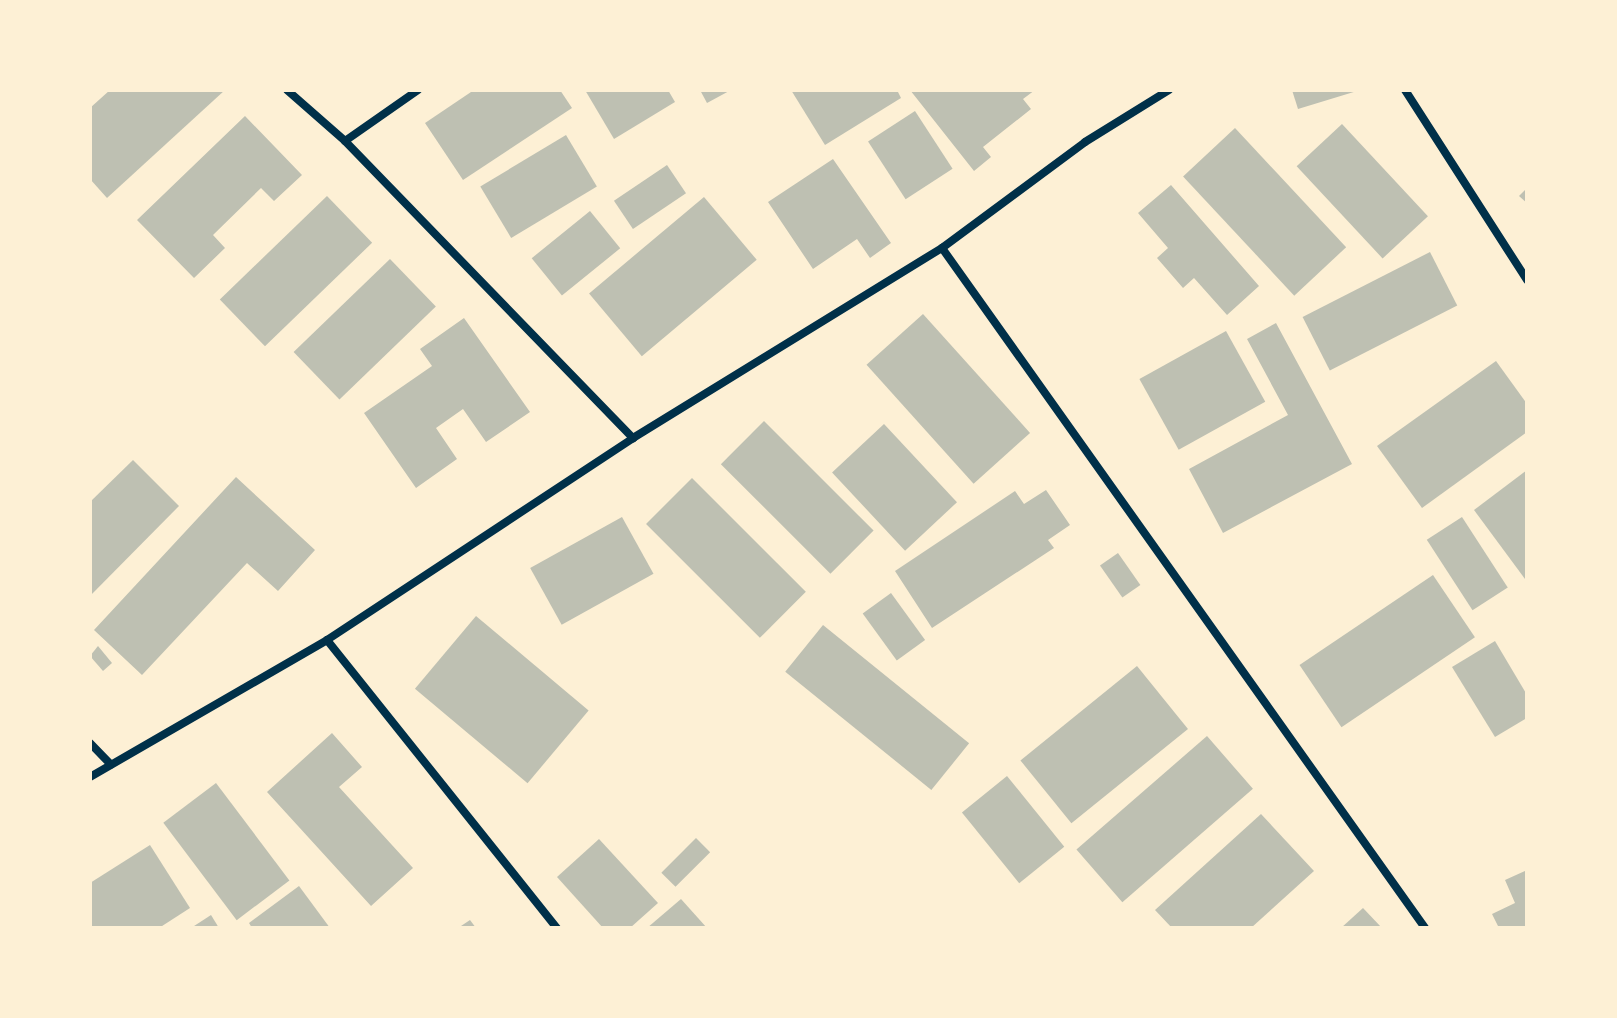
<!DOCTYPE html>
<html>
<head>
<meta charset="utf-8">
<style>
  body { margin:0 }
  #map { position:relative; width:1617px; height:1018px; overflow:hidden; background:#fdf0d5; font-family:"Libre Baskerville",serif }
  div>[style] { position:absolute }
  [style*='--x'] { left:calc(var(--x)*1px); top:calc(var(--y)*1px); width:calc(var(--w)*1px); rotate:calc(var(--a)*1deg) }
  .building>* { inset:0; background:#bec0b2; transform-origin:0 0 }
  .minor>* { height:8px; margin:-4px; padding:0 4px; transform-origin:4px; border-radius:4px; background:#003049 }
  span { translate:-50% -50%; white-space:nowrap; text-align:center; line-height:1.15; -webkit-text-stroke:8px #fdf0d5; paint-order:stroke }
  .frame { position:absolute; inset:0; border:92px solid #fdf0d5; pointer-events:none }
</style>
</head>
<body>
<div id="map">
  <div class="building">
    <i style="clip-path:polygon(110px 90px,225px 90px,107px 198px,90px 179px,90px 108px)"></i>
    <i style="clip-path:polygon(474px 90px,560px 90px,572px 108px,463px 180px,425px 123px)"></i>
    <i style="clip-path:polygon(585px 90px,668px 90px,675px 102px,614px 139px)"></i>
    <i style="clip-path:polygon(700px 90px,731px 90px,707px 103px)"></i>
    <i style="clip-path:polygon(791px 90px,897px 90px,901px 98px,825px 145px)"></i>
    <i style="clip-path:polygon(910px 90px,1035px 90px,1023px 99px,1031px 109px,983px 147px,991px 157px,974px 171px)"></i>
    <i style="clip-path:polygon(1292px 90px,1357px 90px,1357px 91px,1298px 109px)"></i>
    <i style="left:915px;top:111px;width:69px;height:56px;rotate:57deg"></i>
    <i style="clip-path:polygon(245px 116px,302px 175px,274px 201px,261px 188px,213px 235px,225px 248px,194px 278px,137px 220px)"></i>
    <i style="left:1342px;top:124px;width:126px;height:62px;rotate:47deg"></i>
    <i style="left:1235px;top:128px;width:163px;height:71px;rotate:47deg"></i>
    <i style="left:566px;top:135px;width:60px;height:100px;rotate:59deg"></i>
    <i style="clip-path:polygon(833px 159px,891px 243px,870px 258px,857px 239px,813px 269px,768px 202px)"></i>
    <i style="left:667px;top:165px;width:34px;height:64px;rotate:56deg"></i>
    <i style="clip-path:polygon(1171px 185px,1259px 286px,1227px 315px,1194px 278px,1183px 288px,1157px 258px,1168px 248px,1138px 213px)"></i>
    <i style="clip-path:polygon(1527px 188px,1527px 203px,1519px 196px)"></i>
    <i style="left:327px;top:196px;width:65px;height:149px;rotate:46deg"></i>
    <i style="left:704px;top:197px;width:82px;height:150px;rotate:50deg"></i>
    <i style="left:590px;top:211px;width:48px;height:75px;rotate:51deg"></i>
    <i style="left:1430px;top:252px;width:60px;height:143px;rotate:63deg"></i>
    <i style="left:390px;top:259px;width:66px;height:134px;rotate:46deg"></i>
    <i style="left:923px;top:314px;width:160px;height:76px;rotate:48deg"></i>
    <i style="clip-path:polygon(464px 318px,530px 412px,486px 442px,463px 409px,436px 428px,457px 459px,416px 488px,364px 413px,432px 366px,420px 349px)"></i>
    <i style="clip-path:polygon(1276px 323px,1352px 464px,1223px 533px,1189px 469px,1288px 415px,1247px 339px)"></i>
    <i style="left:1226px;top:331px;width:81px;height:99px;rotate:61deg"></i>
    <i style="clip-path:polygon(1496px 361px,1527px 404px,1527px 432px,1422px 508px,1377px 446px)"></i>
    <i style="left:764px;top:421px;width:155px;height:61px;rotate:45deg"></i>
    <i style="left:884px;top:424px;width:107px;height:71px;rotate:47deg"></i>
    <i style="clip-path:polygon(133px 460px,179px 506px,90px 596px,90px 502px)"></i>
    <i style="clip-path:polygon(1527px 470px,1527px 578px,1525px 579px,1474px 510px)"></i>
    <i style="clip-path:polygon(236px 477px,315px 550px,278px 591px,247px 563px,142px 675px,94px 630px)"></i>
    <i style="left:692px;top:478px;width:161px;height:65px;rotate:45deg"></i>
    <i style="clip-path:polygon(1046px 490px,1070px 525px,1048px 540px,1054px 548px,932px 628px,895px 571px,1015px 491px,1024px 504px)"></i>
    <i style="left:622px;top:517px;width:65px;height:105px;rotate:61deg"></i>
    <i style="left:1462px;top:517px;width:84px;height:42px;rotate:57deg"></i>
    <i style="left:1118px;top:553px;width:39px;height:22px;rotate:55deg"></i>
    <i style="left:1433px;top:575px;width:75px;height:161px;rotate:56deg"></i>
    <i style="left:891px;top:593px;width:58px;height:35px;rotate:54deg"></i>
    <i style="left:476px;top:616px;width:147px;height:95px;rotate:40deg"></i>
    <i style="left:823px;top:625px;width:188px;height:60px;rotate:39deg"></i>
    <i style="clip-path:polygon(1495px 641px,1527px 695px,1527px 718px,1495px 737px,1452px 667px)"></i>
    <i style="clip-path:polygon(98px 646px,112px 663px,103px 671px,90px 656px)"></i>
    <i style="left:1137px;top:666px;width:81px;height:150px;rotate:51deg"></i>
    <i style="clip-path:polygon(332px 733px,362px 767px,339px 787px,413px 868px,371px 906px,267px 792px)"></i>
    <i style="left:1207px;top:736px;width:70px;height:173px;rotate:49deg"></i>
    <i style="left:1007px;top:776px;width:91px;height:58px;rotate:51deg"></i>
    <i style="left:216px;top:783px;width:122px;height:66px;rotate:53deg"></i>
    <i style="clip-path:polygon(1261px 814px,1314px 871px,1251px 928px,1172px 928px,1155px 910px)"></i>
    <i style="left:696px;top:838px;width:20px;height:49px;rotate:45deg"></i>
    <i style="clip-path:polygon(599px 839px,658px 903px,630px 928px,603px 928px,557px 877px)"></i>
    <i style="clip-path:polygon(150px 845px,190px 908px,159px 928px,90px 928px,90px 883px)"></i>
    <i style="clip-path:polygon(1527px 870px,1527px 928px,1499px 928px,1492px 914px,1515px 903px,1505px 880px)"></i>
    <i style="clip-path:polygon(299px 886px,330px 928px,252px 928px,249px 923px)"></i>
    <i style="clip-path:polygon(681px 899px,707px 928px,647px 928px)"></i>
    <i style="clip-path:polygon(1363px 908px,1382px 928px,1341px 928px)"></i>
    <i style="clip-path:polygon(211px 915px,219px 928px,191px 928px)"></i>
    <i style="clip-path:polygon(470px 920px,476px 928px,458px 928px)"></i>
  </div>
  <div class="minor">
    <i style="--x:287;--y:90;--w:77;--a:41.3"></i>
    <i style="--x:345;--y:141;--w:414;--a:45.9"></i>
    <i style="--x:1405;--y:90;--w:226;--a:57.3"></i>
    <i style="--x:345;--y:141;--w:89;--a:-34.9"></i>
    <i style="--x:942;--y:248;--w:834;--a:54.61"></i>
    <i style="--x:327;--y:640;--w:369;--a:51.4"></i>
    <i style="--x:90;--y:743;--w:30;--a:46"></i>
    <i style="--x:90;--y:777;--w:274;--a:-30"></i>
    <i style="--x:327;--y:640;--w:367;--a:-33.4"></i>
    <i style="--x:633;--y:438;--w:363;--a:-31.6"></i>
    <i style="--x:942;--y:248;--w:178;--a:-36.5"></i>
    <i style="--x:1085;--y:142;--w:99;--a:-31.8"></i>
  </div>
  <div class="frame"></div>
</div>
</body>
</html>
